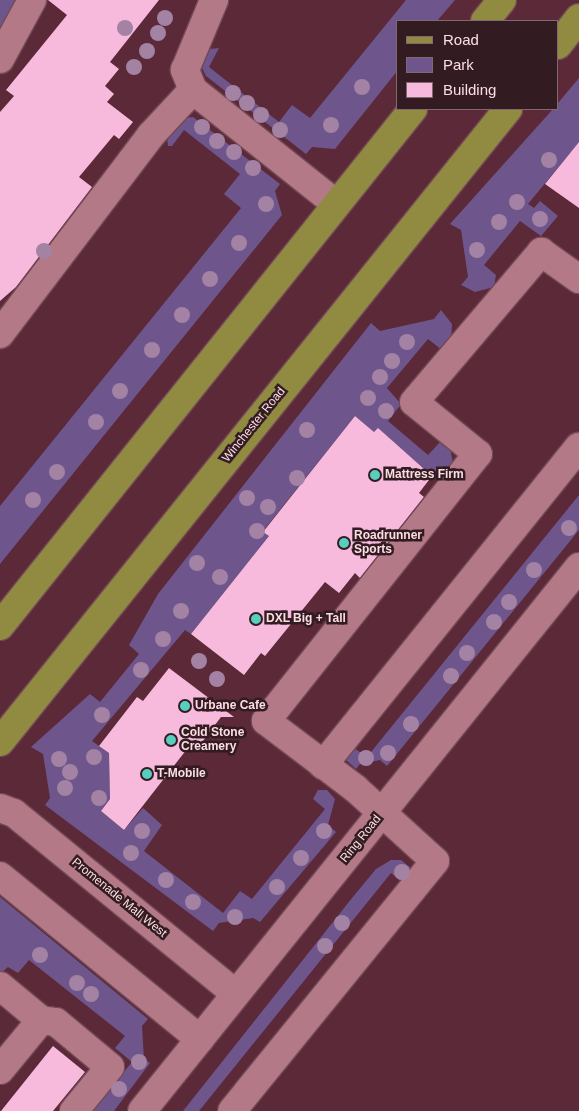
<!DOCTYPE html>
<html>
<head>
<meta charset="utf-8">
<style>
  body { margin:0 }
  #map { position:relative; width:579px; height:1111px; overflow:hidden; background:#5b2938; font-family:Helvetica,sans-serif }
  div>[style] { position:absolute }
  [style*='--x'] { left:calc(var(--x)*1px); top:calc(var(--y)*1px); width:calc(var(--w)*1px); rotate:calc(var(--a)*1deg) }
  .green>* { inset:0; background:#6e568d }
  .building>* { inset:0; background:#f7badd }
  .roads { filter:drop-shadow(1px 0 #734956) drop-shadow(-1px 0 #734956) drop-shadow(0 1px #734956) drop-shadow(0 -1px #734956) }
  .minor>* { height:28px; margin:-14px; padding:0 14px; transform-origin:14px; border-radius:14px; background:#b37987 }
  .major>* { height:28px; margin:-14px; padding:0 14px; transform-origin:14px; border-radius:14px; background:#908b41 }
  .trees>* { width:16px; height:16px; margin:-8px; border-radius:50%; background:#a382a3 }
  .dots>* { width:14px; height:14px; translate:-50% -50%; box-sizing:border-box; border:2px solid #321b21; border-radius:50% }
  span { translate:-50% -50%; white-space:nowrap; text-align:center; line-height:1.15; -webkit-text-stroke:5px #321b21; paint-order:stroke }
  .street-label { font-size:12px; color:#fddde4 }
  .poi-label { font-size:12px; color:#fddde4; font-weight:700 }
  .left { translate:0 -50%; text-align:left }
  .legend { position:absolute; left:396px; top:20px; width:162px; height:90px; box-sizing:border-box; background:#321b21; border:1px solid #83696f; margin:0; padding:6px 9px; list-style:none; font-size:15px; color:#fddde4 }
  .legend li { display:flex; align-items:center; gap:10px; height:25px }
  .legend b { width:25px; border:1px solid #83696f }
</style>
</head>
<body>
<div id="map">
  <div class="green">
    <i style="clip-path:polygon(0 0,19px 0,0 35px)"></i>
    <i style="clip-path:polygon(406px 0,455px 0,437px 21px,398px 21px,398px 70px,335px 149px,312px 147px,306px 154px,206px 76px,202px 68px,210px 49px,219px 48px,209px 67px,279px 122px,292px 105px,310px 118px)"></i>
    <i style="clip-path:polygon(579px 78px,579px 142px,528px 204px,534px 208px,540px 201px,558px 216px,541px 236px,520px 221px,484px 265px,496px 275px,494px 287px,475px 292px,461px 285px,468px 277px,461px 230px,450px 224px,553px 109px,558px 109px,558px 103px)"></i>
    <i style="clip-path:polygon(193px 117px,280px 184px,275px 191px,282px 215px,0 564px,0 506px,241px 208px,224px 194px,240px 174px,184px 130px,172px 146px,168px 146px,167px 137px,186px 118px)"></i>
    <i style="clip-path:polygon(441px 310px,452px 324px,451px 342px,442px 350px,428px 339px,387px 388px,401px 404px,388px 421px,428px 455px,442px 440px,450px 448px,454px 468px,443px 485px,378px 429px,374px 432px,355px 416px,263px 531px,269px 536px,191px 634px,185px 630px,92px 741px,109px 753px,110px 799px,101px 811px,124px 830px,143px 808px,162px 825px,144px 851px,223px 913px,240px 891px,252px 899px,325px 809px,313px 799px,318px 790px,327px 790px,335px 799px,328px 825px,336px 832px,260px 922px,253px 918px,219px 923px,213px 931px,45px 805px,50px 798px,43px 754px,31px 747px,90px 694px,100px 702px,139px 654px,129px 645px,158px 594px,371px 323px,380px 331px,434px 319px)"></i>
    <i style="clip-path:polygon(579px 495px,579px 530px,387px 766px,380px 760px,360px 764px,356px 769px,345px 759px,347px 754px,354px 748px,367px 757px)"></i>
    <i style="clip-path:polygon(391px 860px,401px 860px,412px 869px,403px 883px,391px 873px,199px 1111px,183px 1111px,352px 898px,376px 869px)"></i>
    <i style="clip-path:polygon(0 897px,148px 1019px,142px 1026px,144px 1059px,150px 1063px,114px 1111px,92px 1111px,132px 1062px,115px 1048px,125px 1036px,29px 960px,18px 973px,8px 967px,0 974px)"></i>
  </div>
  <div class="building">
    <i style="clip-path:polygon(48px 0,159px 0,110px 62px,119px 69px,105px 86px,114px 94px,107px 102px,133px 122px,119px 139px,114px 135px,79px 177px,92px 187px,16px 287px,0 301px,0 112px,14px 96px,6px 90px,67px 15px)"></i>
    <i style="clip-path:polygon(579px 142px,579px 208px,545px 184px)"></i>
    <i style="clip-path:polygon(355px 416px,374px 432px,378px 428px,432px 476px,419px 493px,424px 497px,360px 578px,355px 573px,339px 593px,325px 582px,265px 656px,261px 653px,244px 675px,191px 634px,269px 536px,263px 532px)"></i>
    <i style="clip-path:polygon(169px 668px,234px 717px,221px 717px,200px 745px,194px 740px,124px 830px,101px 811px,110px 799px,109px 753px,99px 746px,137px 697px,143px 701px)"></i>
    <i style="clip-path:polygon(53px 1046px,85px 1072px,53px 1111px,1px 1111px)"></i>
  </div>
  <div class="roads">
    <div class="minor">
      <i style="--x:0;--y:59;--w:67;--a:-61.5"></i>
      <i style="--x:193;--y:90;--w:22;--a:-112"></i>
      <i style="--x:185;--y:70;--w:76;--a:-67.5"></i>
      <i style="--x:0;--y:334;--w:250;--a:-52.8"></i>
      <i style="--x:151;--y:135;--w:62;--a:-47"></i>
      <i style="--x:193;--y:90;--w:181;--a:38.5"></i>
      <i style="--x:323;--y:765;--w:408;--a:-51.2"></i>
      <i style="--x:0;--y:808;--w:15;--a:20"></i>
      <i style="--x:14;--y:813;--w:286;--a:39.2"></i>
      <i style="--x:0;--y:876;--w:258;--a:39.2"></i>
      <i style="--x:0;--y:986;--w:53;--a:39.7"></i>
      <i style="--x:41;--y:1020;--w:15;--a:8"></i>
      <i style="--x:56;--y:1022;--w:70;--a:39.8"></i>
      <i style="--x:110;--y:1067;--w:57;--a:129.3"></i>
      <i style="--x:0;--y:1070;--w:65;--a:-50.6"></i>
      <i style="--x:142;--y:1111;--w:698;--a:-51.22"></i>
      <i style="--x:232;--y:1111;--w:322;--a:-50.9"></i>
      <i style="--x:435;--y:861;--w:107;--a:-137.7"></i>
      <i style="--x:356;--y:789;--w:113;--a:-142.9"></i>
      <i style="--x:266;--y:721;--w:341;--a:-51.6"></i>
      <i style="--x:478;--y:454;--w:82;--a:-140.9"></i>
      <i style="--x:414;--y:402;--w:197;--a:-49.7"></i>
      <i style="--x:541;--y:252;--w:47;--a:35.4"></i>
    </div>
    <div class="major">
      <i style="--x:485;--y:21;--w:27;--a:-51"></i>
      <i style="--x:558;--y:45;--w:34;--a:-52"></i>
      <i style="--x:0;--y:626;--w:662;--a:-51.38"></i>
      <i style="--x:0;--y:742;--w:812;--a:-51.25"></i>
    </div>
  </div>
  <div class="trees">
    <i style="left:165px;top:18px"></i>
    <i style="left:125px;top:28px"></i>
    <i style="left:158px;top:33px"></i>
    <i style="left:147px;top:51px"></i>
    <i style="left:134px;top:67px"></i>
    <i style="left:362px;top:87px"></i>
    <i style="left:233px;top:93px"></i>
    <i style="left:247px;top:103px"></i>
    <i style="left:261px;top:115px"></i>
    <i style="left:331px;top:125px"></i>
    <i style="left:202px;top:127px"></i>
    <i style="left:280px;top:130px"></i>
    <i style="left:217px;top:141px"></i>
    <i style="left:234px;top:152px"></i>
    <i style="left:549px;top:160px"></i>
    <i style="left:253px;top:168px"></i>
    <i style="left:517px;top:202px"></i>
    <i style="left:266px;top:204px"></i>
    <i style="left:540px;top:219px"></i>
    <i style="left:499px;top:222px"></i>
    <i style="left:239px;top:243px"></i>
    <i style="left:477px;top:250px"></i>
    <i style="left:44px;top:251px"></i>
    <i style="left:210px;top:279px"></i>
    <i style="left:182px;top:315px"></i>
    <i style="left:407px;top:342px"></i>
    <i style="left:152px;top:350px"></i>
    <i style="left:392px;top:361px"></i>
    <i style="left:380px;top:377px"></i>
    <i style="left:120px;top:391px"></i>
    <i style="left:368px;top:398px"></i>
    <i style="left:386px;top:411px"></i>
    <i style="left:96px;top:422px"></i>
    <i style="left:307px;top:430px"></i>
    <i style="left:57px;top:472px"></i>
    <i style="left:297px;top:478px"></i>
    <i style="left:247px;top:498px"></i>
    <i style="left:33px;top:500px"></i>
    <i style="left:268px;top:507px"></i>
    <i style="left:569px;top:528px"></i>
    <i style="left:257px;top:531px"></i>
    <i style="left:197px;top:563px"></i>
    <i style="left:534px;top:570px"></i>
    <i style="left:220px;top:577px"></i>
    <i style="left:509px;top:602px"></i>
    <i style="left:181px;top:611px"></i>
    <i style="left:494px;top:622px"></i>
    <i style="left:163px;top:639px"></i>
    <i style="left:467px;top:653px"></i>
    <i style="left:199px;top:661px"></i>
    <i style="left:141px;top:670px"></i>
    <i style="left:451px;top:676px"></i>
    <i style="left:217px;top:679px"></i>
    <i style="left:102px;top:715px"></i>
    <i style="left:411px;top:724px"></i>
    <i style="left:388px;top:753px"></i>
    <i style="left:94px;top:757px"></i>
    <i style="left:366px;top:758px"></i>
    <i style="left:59px;top:759px"></i>
    <i style="left:70px;top:772px"></i>
    <i style="left:65px;top:788px"></i>
    <i style="left:99px;top:798px"></i>
    <i style="left:142px;top:831px"></i>
    <i style="left:324px;top:831px"></i>
    <i style="left:131px;top:853px"></i>
    <i style="left:301px;top:858px"></i>
    <i style="left:402px;top:872px"></i>
    <i style="left:166px;top:880px"></i>
    <i style="left:277px;top:887px"></i>
    <i style="left:193px;top:902px"></i>
    <i style="left:235px;top:917px"></i>
    <i style="left:342px;top:923px"></i>
    <i style="left:325px;top:946px"></i>
    <i style="left:40px;top:955px"></i>
    <i style="left:77px;top:983px"></i>
    <i style="left:91px;top:994px"></i>
    <i style="left:139px;top:1062px"></i>
    <i style="left:119px;top:1089px"></i>
  </div>
  <div class="dots">
    <i style="left:375px;top:475px;background:#59cebe"></i>
    <i style="left:344px;top:543px;background:#59cebe"></i>
    <i style="left:256px;top:619px;background:#59cebe"></i>
    <i style="left:185px;top:706px;background:#59cebe"></i>
    <i style="left:171px;top:740px;background:#59cebe"></i>
    <i style="left:147px;top:774px;background:#59cebe"></i>
  </div>
  <div class="street-label">
    <span style="left:254px;top:425px;rotate:-51deg">Winchester Road</span>
    <span style="left:361px;top:839px;rotate:-51deg">Ring Road</span>
    <span style="left:119px;top:898px;rotate:39deg">Promenade Mall West</span>
  </div>
  <div class="poi-label">
    <span class="left" style="left:385px;top:475px">Mattress Firm</span>
    <span class="left" style="left:354px;top:543px">Roadrunner<br>Sports</span>
    <span class="left" style="left:266px;top:619px">DXL Big + Tall</span>
    <span class="left" style="left:195px;top:706px">Urbane Cafe</span>
    <span class="left" style="left:181px;top:740px">Cold Stone<br>Creamery</span>
    <span class="left" style="left:157px;top:774px">T-Mobile</span>
  </div>
  <ul class="legend">
  <li><b style="height:6px;background:#908b41"></b>Road</li>
  <li><b style="height:14px;background:#6e568d"></b>Park</li>
  <li><b style="height:14px;background:#f7badd"></b>Building</li>
  </ul>
</div>
</body>
</html>
